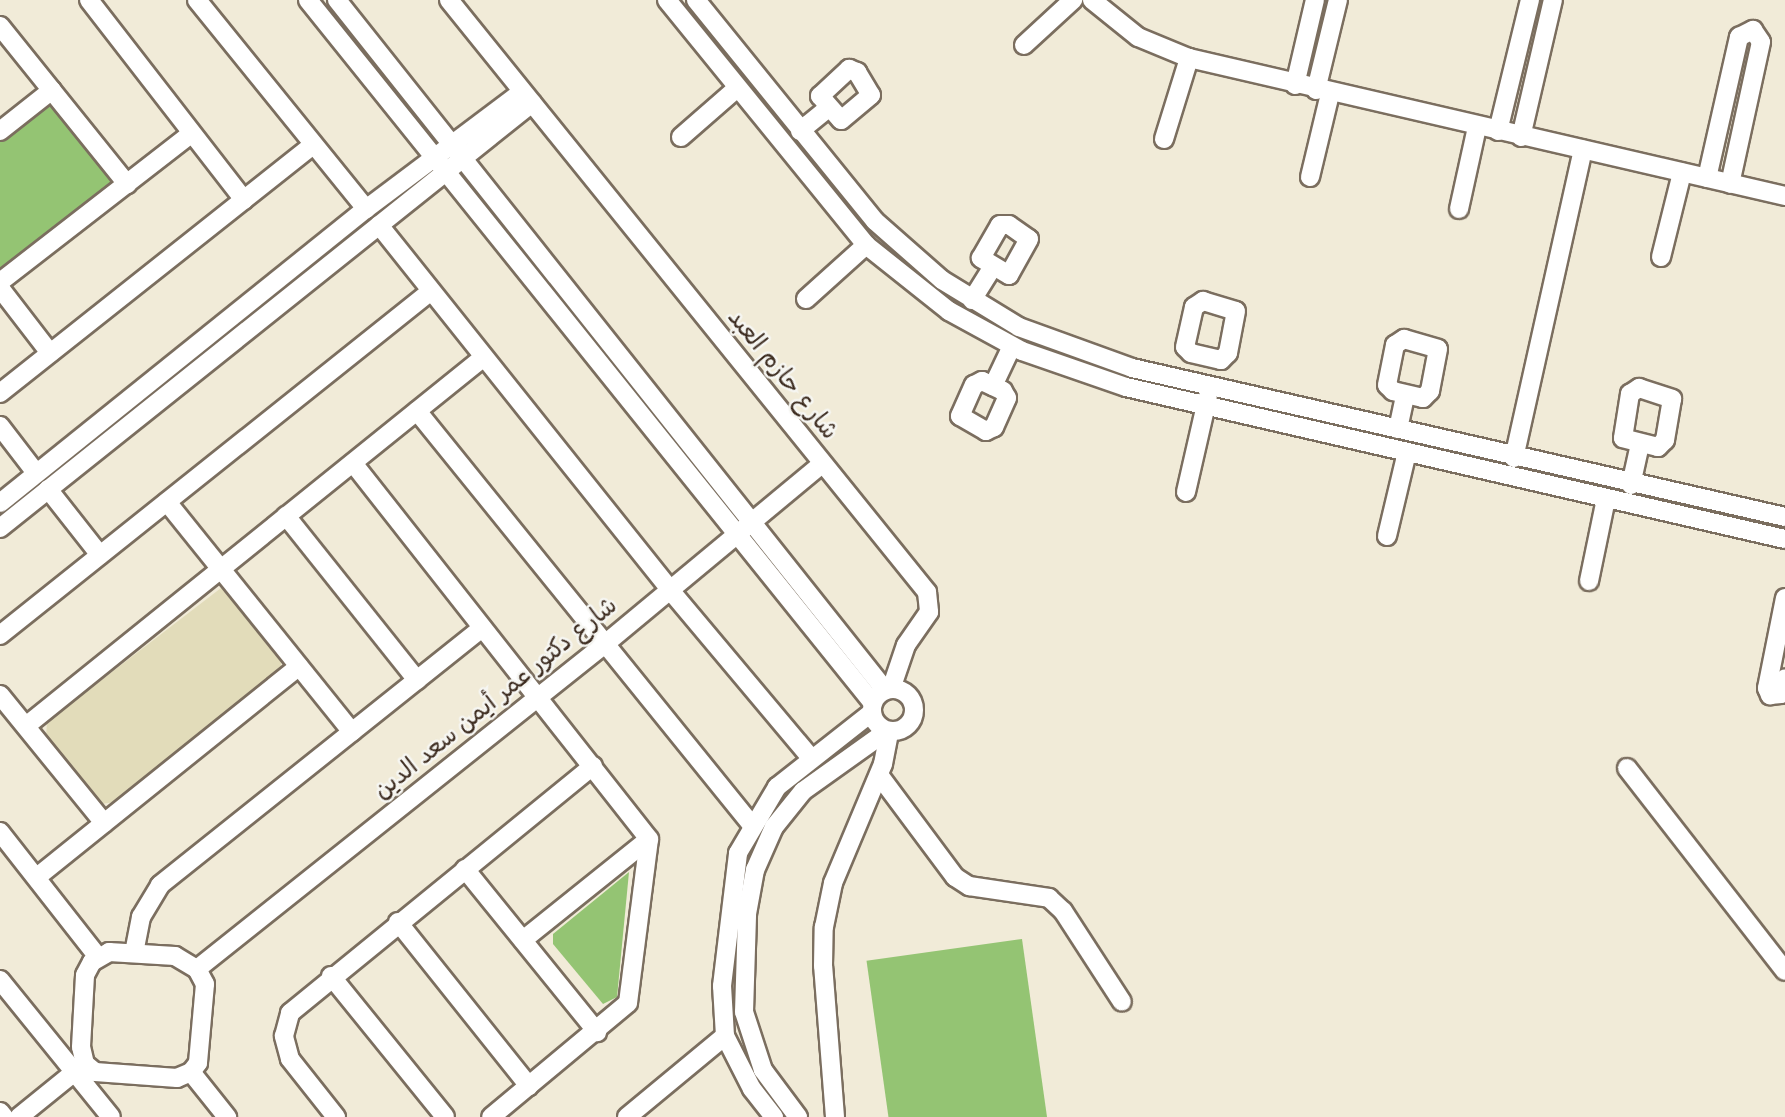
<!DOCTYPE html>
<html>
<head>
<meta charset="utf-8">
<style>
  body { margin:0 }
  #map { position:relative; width:1785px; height:1117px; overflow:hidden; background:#f1ebd8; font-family:Mynerve,"Playpen Sans Arabic",sans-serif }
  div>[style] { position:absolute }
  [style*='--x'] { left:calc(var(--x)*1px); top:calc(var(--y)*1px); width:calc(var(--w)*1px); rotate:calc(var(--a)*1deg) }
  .built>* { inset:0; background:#e2dcba }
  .green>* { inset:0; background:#94c473; transform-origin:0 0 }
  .roads { filter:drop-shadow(2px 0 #7b6e5f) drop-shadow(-2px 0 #7b6e5f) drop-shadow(0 2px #7b6e5f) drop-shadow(0 -2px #7b6e5f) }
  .minor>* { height:18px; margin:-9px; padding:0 9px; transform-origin:9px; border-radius:9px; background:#fff }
  .minor>.ring { margin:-9px; padding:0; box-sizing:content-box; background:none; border:18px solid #fff; border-radius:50% }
  span { translate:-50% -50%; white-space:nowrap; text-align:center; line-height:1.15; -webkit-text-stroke:5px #f6f6f2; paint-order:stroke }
  .street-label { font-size:24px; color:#3b2a1e }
</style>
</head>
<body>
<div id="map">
  <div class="built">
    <i style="clip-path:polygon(221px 588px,227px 589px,282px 654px,281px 667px,115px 802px,101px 804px,46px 738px,47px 722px)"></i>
  </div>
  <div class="green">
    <i style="clip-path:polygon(52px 90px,127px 184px,0 282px,0 131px)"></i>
    <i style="clip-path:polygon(629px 872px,617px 997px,603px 1004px,553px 944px,553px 934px)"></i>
    <i style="left:1022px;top:939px;width:180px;height:157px;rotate:82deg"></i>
  </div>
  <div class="roads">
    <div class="minor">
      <i style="--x:89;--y:0;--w:253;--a:52.2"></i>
      <i style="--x:197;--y:0;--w:269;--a:51"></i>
      <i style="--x:308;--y:0;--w:900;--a:51.22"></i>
      <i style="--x:337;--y:0;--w:881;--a:51.54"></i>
      <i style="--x:449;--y:0;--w:761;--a:51.08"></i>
      <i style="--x:927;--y:592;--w:20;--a:84"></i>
      <i style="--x:929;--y:612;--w:40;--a:124.9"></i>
      <i style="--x:906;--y:645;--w:46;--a:108.8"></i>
      <i style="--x:667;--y:0;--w:316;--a:50.9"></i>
      <i style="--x:866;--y:245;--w:106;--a:38.5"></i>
      <i style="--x:949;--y:311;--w:83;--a:28.7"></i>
      <i style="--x:1022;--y:351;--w:110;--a:19.1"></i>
      <i style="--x:1126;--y:387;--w:676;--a:12.99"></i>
      <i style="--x:696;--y:0;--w:284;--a:51"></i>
      <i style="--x:875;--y:221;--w:89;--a:41.4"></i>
      <i style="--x:942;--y:280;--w:90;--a:31.4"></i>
      <i style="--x:1019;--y:327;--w:120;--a:19.9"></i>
      <i style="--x:1132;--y:368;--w:670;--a:12.85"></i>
      <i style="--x:1092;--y:0;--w:59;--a:38.8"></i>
      <i style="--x:1138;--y:37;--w:55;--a:22.4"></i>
      <i style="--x:1189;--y:58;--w:612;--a:13.04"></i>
      <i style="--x:0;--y:26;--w:203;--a:51.2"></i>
      <i style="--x:1024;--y:45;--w:67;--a:-42.6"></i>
      <i style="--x:849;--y:69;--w:9;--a:21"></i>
      <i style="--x:857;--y:72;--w:27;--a:59"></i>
      <i style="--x:871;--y:95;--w:39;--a:140"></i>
      <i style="--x:841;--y:120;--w:32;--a:-131"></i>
      <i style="--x:820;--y:96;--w:40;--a:-43"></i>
      <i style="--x:1295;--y:85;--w:87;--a:-76.8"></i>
      <i style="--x:1316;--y:90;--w:93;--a:-76.3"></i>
      <i style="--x:0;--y:131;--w:66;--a:-38.3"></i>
      <i style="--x:800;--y:131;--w:36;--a:-39"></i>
      <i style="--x:1498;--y:131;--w:135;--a:-76.3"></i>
      <i style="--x:681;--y:137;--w:73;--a:-41.1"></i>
      <i style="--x:1521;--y:137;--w:141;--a:-76.9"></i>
      <i style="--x:1164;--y:139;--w:85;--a:-72.8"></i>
      <i style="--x:1310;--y:177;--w:85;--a:-76.5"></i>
      <i style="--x:1707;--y:178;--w:145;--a:-77.2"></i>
      <i style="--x:1739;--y:37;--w:16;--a:-27"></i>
      <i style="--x:1753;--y:30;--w:14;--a:56"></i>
      <i style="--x:1761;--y:42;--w:145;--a:102.3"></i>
      <i style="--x:1459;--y:209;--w:84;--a:-77.6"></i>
      <i style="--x:379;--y:225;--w:467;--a:51.4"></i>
      <i style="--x:670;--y:590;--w:218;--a:50"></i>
      <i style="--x:1000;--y:225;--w:9;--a:0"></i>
      <i style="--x:1009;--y:225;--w:24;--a:35"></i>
      <i style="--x:1029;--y:239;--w:41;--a:119.1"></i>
      <i style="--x:1009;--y:275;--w:33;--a:-149"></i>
      <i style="--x:981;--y:258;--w:38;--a:-60"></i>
      <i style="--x:1661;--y:257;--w:87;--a:-76"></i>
      <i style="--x:0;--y:282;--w:242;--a:-37.8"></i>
      <i style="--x:0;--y:288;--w:82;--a:52.4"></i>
      <i style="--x:806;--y:299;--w:81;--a:-42"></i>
      <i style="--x:972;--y:300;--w:39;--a:-58"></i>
      <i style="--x:1203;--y:301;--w:34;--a:17"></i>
      <i style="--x:1236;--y:311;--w:43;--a:100.8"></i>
      <i style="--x:1228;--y:353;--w:10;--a:135"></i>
      <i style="--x:1221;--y:360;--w:31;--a:-167"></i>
      <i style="--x:1191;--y:353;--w:8;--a:-135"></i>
      <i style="--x:1185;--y:347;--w:41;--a:-77.3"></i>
      <i style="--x:1194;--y:307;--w:11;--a:-34"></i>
      <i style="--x:1404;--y:339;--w:35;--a:16"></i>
      <i style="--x:1438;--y:349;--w:43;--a:100.8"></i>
      <i style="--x:1430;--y:391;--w:10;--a:135"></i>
      <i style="--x:1423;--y:398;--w:31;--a:-167"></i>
      <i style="--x:1393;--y:391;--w:8;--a:-135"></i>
      <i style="--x:1387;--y:385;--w:41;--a:-78.7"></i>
      <i style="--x:1395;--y:345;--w:11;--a:-34"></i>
      <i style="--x:982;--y:381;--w:23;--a:25"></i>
      <i style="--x:1003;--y:391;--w:8;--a:60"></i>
      <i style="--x:1007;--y:398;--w:32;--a:114"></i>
      <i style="--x:994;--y:427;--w:9;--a:153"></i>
      <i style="--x:986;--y:431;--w:30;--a:-150"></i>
      <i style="--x:960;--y:416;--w:34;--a:-66"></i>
      <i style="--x:974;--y:385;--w:9;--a:-27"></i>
      <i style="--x:993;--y:386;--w:44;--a:-64.6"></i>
      <i style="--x:1639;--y:388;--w:35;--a:18"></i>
      <i style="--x:1672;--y:399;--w:42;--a:99.7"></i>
      <i style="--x:1665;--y:440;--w:10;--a:135"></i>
      <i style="--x:1658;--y:447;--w:36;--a:-166"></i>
      <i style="--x:1623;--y:438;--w:45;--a:-81"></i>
      <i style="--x:1630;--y:394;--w:11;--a:-34"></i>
      <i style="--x:0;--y:393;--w:399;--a:-38.4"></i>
      <i style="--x:417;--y:411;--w:531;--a:51.04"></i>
      <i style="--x:0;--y:426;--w:59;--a:52.5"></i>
      <i style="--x:1398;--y:429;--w:35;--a:-78"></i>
      <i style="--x:1514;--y:458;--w:316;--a:-77.4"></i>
      <i style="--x:353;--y:463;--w:479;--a:51.8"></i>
      <i style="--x:649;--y:839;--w:165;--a:97.3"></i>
      <i style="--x:628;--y:1003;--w:178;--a:140.2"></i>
      <i style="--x:1631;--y:485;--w:42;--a:-77.6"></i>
      <i style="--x:48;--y:489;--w:84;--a:51.8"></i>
      <i style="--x:1186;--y:492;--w:98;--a:-77.1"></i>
      <i style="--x:167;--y:502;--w:295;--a:51.2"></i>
      <i style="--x:0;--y:503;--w:469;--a:-38.8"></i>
      <i style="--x:366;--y:209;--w:195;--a:-36.9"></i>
      <i style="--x:286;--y:516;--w:210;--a:51.4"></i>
      <i style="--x:0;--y:528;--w:681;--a:-38.62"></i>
      <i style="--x:1387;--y:536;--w:86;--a:-76.6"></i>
      <i style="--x:1589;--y:581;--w:84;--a:-78.3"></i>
      <i style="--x:1785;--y:598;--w:92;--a:101.3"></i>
      <i style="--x:1767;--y:688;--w:8;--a:67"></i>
      <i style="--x:1770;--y:695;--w:11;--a:-5"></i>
      <i style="--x:1781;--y:694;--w:16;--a:-76"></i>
      <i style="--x:0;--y:635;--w:551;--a:-38.59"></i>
      <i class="ring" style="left:872px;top:689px;width:24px;height:24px"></i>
      <i style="--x:0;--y:695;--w:165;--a:50.9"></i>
      <i style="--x:26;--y:726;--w:588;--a:-38.86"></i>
      <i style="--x:1627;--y:768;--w:257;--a:52.1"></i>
      <i style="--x:879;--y:775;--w:127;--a:53.3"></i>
      <i style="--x:955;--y:877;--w:17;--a:33"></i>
      <i style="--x:969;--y:886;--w:81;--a:8.5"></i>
      <i style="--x:1049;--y:898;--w:19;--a:43"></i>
      <i style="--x:1063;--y:911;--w:108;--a:57"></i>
      <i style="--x:0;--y:832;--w:159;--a:51.9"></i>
      <i style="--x:465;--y:869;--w:210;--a:51"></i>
      <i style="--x:37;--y:877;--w:336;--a:-38.8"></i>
      <i style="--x:398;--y:922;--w:210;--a:51.4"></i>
      <i style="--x:523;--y:940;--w:161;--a:-38.7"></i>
      <i style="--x:109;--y:952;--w:66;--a:3.5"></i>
      <i style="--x:175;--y:956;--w:26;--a:31"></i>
      <i style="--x:197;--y:969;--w:17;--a:62"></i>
      <i style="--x:205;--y:984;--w:79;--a:95.1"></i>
      <i style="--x:198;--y:1063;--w:11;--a:128"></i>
      <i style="--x:191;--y:1072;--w:15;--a:157"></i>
      <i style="--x:177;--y:1078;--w:82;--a:-175.8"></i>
      <i style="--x:95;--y:1072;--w:13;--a:-141"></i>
      <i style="--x:85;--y:1064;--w:17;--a:-103"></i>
      <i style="--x:81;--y:1047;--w:72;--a:-86.8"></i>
      <i style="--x:85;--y:975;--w:15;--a:-62"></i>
      <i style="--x:92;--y:962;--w:20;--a:-30"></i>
      <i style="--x:134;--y:953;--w:37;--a:-79"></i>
      <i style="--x:141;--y:917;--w:37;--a:-59"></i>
      <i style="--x:160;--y:885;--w:412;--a:-38.6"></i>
      <i style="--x:197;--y:969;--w:522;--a:-38.54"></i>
      <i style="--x:605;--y:644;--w:282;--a:-39.7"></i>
      <i style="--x:331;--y:976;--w:181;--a:51"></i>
      <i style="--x:0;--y:980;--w:176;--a:51"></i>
      <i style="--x:191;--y:1072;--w:58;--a:51.3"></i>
      <i style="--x:0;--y:1112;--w:6;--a:51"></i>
      <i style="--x:19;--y:1117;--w:81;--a:-39"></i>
      <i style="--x:336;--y:1117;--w:74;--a:-128.4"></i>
      <i style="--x:290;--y:1059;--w:24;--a:-105"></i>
      <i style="--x:284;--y:1036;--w:24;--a:-75"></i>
      <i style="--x:290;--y:1013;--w:391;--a:-39.2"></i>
      <i style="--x:627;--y:1117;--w:127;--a:-39.6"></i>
      <i style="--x:774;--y:1117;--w:36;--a:-128"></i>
      <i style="--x:752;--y:1089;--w:59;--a:-117"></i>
      <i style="--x:725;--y:1036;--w:50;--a:-93.4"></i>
      <i style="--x:722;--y:986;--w:134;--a:-83.1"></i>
      <i style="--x:738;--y:853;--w:77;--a:-59.4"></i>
      <i style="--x:777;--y:787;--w:120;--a:-38.2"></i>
      <i style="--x:798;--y:1117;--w:59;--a:-126.7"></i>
      <i style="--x:763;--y:1070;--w:61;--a:-108.1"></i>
      <i style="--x:744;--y:1012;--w:98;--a:-88.2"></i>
      <i style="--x:747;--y:914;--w:45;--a:-79.7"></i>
      <i style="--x:755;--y:870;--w:47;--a:-66.2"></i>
      <i style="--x:774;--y:827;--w:46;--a:-51.1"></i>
      <i style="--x:803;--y:791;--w:103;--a:-35.5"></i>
      <i style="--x:835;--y:1117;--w:151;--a:-94.5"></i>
      <i style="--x:823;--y:966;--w:39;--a:-89"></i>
      <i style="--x:824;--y:927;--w:45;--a:-78.4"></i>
      <i style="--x:833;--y:883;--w:129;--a:-67.2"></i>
      <i style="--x:883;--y:764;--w:33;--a:-79"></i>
    </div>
  </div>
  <div class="street-label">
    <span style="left:782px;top:375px;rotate:51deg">شارع حازم العبد</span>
    <span style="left:496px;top:699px;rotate:-39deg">شارع دكتور عمر أيمن سعد الدين</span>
  </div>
</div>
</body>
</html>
